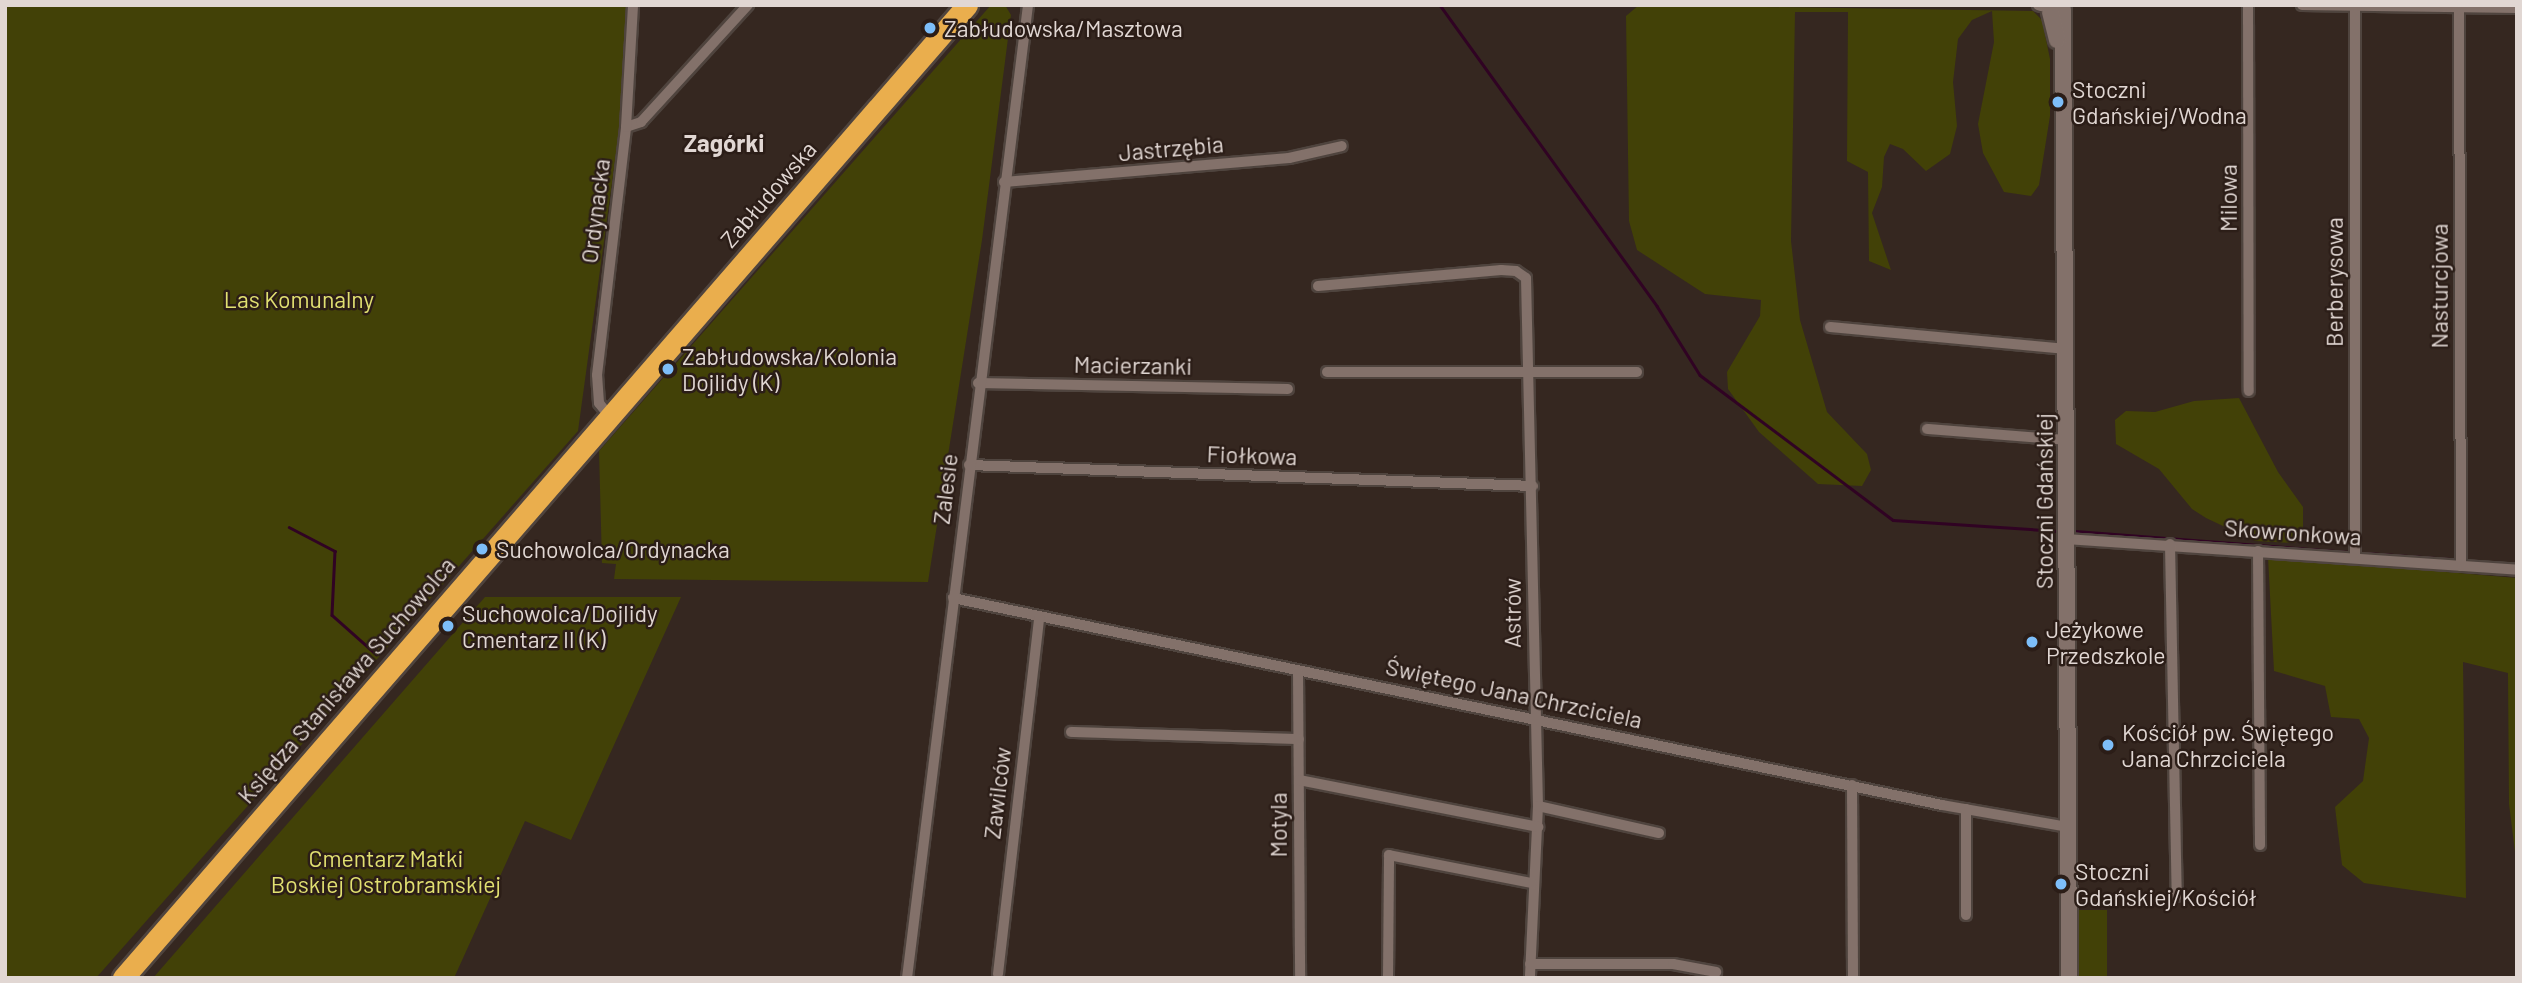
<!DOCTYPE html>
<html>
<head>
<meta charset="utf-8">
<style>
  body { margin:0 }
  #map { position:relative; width:2522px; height:983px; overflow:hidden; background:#352720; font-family:Barlow,sans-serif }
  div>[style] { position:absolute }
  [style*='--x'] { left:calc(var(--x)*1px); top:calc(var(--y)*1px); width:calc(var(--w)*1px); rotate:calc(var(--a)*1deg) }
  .green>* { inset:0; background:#424107; transform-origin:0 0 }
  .stream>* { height:2.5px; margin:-1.25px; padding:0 1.25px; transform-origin:1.25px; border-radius:1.25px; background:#300323 }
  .roads { filter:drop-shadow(2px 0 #4f443e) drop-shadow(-2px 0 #4f443e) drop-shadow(0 2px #4f443e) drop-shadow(0 -2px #4f443e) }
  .street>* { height:10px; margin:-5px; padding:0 5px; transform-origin:5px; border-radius:5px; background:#83716a }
  .secondary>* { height:16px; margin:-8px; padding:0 8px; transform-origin:8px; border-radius:8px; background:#83716a }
  .highway>* { height:21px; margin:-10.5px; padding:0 10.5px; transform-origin:10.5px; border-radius:10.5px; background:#eaae4d }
  .dots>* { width:19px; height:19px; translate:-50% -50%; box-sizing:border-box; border:4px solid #2b1d17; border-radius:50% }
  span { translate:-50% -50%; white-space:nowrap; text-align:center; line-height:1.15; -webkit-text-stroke:5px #2b1d17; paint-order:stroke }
  .poi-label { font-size:23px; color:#e1d7d3 }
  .left { translate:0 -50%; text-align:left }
  .street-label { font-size:23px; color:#e1d7d3 }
  .park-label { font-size:23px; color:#e1e071 }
  .neighbourhood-label { font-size:24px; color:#e1d7d3; font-weight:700 }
  .frame { position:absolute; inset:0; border:7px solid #e1d7d3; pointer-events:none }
</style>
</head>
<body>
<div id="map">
  <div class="green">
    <i style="clip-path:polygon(5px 5px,629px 5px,620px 124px,578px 431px,96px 978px,5px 978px)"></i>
    <i style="clip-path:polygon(991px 5px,1005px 5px,1011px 15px,982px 240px,928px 582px,614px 579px,616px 564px,602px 563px,599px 451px)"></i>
    <i style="clip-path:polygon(1639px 5px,2033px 11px,2042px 20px,2050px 59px,2050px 116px,2039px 185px,2031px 196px,2004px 192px,1983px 153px,1978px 124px,1994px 42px,1992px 11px,1972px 20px,1958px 39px,1953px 82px,1957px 126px,1950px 154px,1926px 171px,1903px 149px,1890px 144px,1884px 157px,1882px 187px,1872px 213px,1891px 270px,1869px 261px,1868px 172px,1847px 161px,1848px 12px,1795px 12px,1791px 241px,1800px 320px,1827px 412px,1867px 454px,1871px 470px,1862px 486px,1818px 484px,1759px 432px,1728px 389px,1727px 372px,1760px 316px,1761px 300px,1705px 294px,1637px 250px,1629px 221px,1626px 16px)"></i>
    <i style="clip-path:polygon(2239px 398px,2278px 472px,2303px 507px,2303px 528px,2295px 543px,2255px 541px,2206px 518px,2192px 509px,2159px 469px,2116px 444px,2115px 420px,2126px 411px,2155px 412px,2194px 401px)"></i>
    <i style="clip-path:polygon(2268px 557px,2517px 578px,2517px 868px,2509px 804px,2508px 673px,2463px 662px,2466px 898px,2364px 883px,2342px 865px,2335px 807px,2363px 781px,2369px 738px,2359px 719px,2331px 717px,2325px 686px,2274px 671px)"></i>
    <i style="clip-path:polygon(485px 597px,681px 597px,571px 840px,525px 821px,454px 978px,153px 978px)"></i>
    <i style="left:2077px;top:910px;width:30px;height:68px"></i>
  </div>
  <div class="stream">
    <i style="--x:1440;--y:5;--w:371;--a:54.2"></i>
    <i style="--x:1657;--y:306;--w:81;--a:58.1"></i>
    <i style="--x:1700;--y:375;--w:241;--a:36.9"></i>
    <i style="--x:1893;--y:520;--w:165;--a:3.8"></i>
    <i style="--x:289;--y:527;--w:52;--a:27.6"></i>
    <i style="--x:335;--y:551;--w:64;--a:92.7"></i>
    <i style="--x:332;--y:615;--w:59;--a:41.6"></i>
    <i style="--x:2075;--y:531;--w:274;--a:4.4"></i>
    <i style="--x:2366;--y:553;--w:84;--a:4.1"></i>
  </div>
  <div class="roads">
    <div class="street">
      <i style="--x:2038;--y:5;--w:3;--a:18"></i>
      <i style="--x:2248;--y:5;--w:386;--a:89.9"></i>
      <i style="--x:2302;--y:5;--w:215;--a:0.8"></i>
      <i style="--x:2459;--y:7;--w:559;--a:89.8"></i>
      <i style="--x:626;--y:127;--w:16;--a:-18"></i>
      <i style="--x:641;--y:122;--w:159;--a:-47.6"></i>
      <i style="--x:1004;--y:182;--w:286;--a:-4.8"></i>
      <i style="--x:1289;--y:158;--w:54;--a:-12.8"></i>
      <i style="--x:1318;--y:286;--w:184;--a:-5"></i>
      <i style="--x:1501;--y:270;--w:15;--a:4"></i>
      <i style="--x:1516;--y:271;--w:12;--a:35"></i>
      <i style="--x:1526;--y:278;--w:528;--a:88.7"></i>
      <i style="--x:1538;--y:806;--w:172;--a:92.7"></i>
      <i style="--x:1830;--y:327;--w:238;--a:5.3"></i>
      <i style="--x:1327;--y:372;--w:310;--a:0"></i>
      <i style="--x:978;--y:383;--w:310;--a:1.1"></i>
      <i style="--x:610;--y:417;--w:18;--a:-128"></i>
      <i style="--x:599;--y:403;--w:28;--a:-94"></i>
      <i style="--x:597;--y:375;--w:250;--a:-83.3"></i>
      <i style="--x:626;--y:127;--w:122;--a:-86.7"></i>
      <i style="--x:1927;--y:429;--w:140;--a:4.5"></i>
      <i style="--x:969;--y:465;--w:564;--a:2.13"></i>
      <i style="--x:2067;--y:539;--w:451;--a:3.9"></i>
      <i style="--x:2170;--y:544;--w:352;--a:88.9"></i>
      <i style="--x:2258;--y:551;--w:294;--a:89.6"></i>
      <i style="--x:2355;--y:558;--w:552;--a:-90"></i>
      <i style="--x:953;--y:598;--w:1010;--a:11.82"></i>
      <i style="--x:1942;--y:805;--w:128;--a:9.9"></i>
      <i style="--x:1298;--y:672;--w:306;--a:89.6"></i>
      <i style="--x:1071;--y:732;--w:228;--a:1.8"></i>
      <i style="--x:1299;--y:780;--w:244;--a:11.1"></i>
      <i style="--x:1852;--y:785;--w:193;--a:89.7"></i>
      <i style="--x:1538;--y:806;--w:124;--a:12.6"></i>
      <i style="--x:1966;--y:915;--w:106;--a:-90"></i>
      <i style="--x:1530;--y:964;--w:143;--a:0"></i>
      <i style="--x:1673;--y:964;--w:44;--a:10.5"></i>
      <i style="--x:998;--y:974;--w:359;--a:-83.4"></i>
      <i style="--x:907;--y:978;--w:980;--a:-82.91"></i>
      <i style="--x:1388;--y:978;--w:123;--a:-89.5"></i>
      <i style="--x:1389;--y:855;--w:146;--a:11.1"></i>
    </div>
    <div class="secondary">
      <i style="--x:2063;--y:10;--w:968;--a:89.64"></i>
      <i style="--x:2050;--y:12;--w:29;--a:76"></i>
    </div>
    <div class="highway">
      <i style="--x:123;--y:978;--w:1288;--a:-49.06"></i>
    </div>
  </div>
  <div class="dots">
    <i style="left:930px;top:28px;background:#7dbef9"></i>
    <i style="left:2058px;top:102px;background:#7dbef9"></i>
    <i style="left:668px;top:369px;background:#7dbef9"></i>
    <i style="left:482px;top:549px;background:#7dbef9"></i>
    <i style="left:448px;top:626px;background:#7dbef9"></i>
    <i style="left:2032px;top:642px;background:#7dbef9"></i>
    <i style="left:2108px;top:745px;background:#7dbef9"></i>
    <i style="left:2061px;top:884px;background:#7dbef9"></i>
  </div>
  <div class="poi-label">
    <span class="left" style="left:944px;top:28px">Zabłudowska/Masztowa</span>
    <span class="left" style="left:2072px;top:102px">Stoczni<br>Gdańskiej/Wodna</span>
    <span class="left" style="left:682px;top:369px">Zabłudowska/Kolonia<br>Dojlidy (K)</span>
    <span class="left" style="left:496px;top:549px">Suchowolca/Ordynacka</span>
    <span class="left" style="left:462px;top:626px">Suchowolca/Dojlidy<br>Cmentarz II (K)</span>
    <span class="left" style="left:2046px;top:642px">Jeżykowe<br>Przedszkole</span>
    <span class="left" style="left:2122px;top:745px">Kościół pw. Świętego<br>Jana Chrzciciela</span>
    <span class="left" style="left:2075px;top:884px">Stoczni<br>Gdańskiej/Kościół</span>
  </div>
  <div class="street-label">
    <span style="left:1171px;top:148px;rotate:-5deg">Jastrzębia</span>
    <span style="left:768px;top:194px;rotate:-49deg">Zabłudowska</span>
    <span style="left:2228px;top:198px;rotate:-90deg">Milowa</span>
    <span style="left:595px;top:211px;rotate:-83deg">Ordynacka</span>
    <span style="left:2334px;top:282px;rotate:-90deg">Berberysowa</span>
    <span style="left:2439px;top:286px;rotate:-90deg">Nasturcjowa</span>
    <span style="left:1133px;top:365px;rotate:1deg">Macierzanki</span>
    <span style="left:1252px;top:455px;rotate:2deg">Fiołkowa</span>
    <span style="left:945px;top:489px;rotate:-83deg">Zalesie</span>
    <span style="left:2044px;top:501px;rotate:-90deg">Stoczni Gdańskiej</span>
    <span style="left:2293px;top:532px;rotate:4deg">Skowronkowa</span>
    <span style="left:1512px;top:613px;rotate:-90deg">Astrów</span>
    <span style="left:346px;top:680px;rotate:-49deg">Księdza Stanisława Suchowolca</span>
    <span style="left:1514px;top:693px;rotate:12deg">Świętego Jana Chrzciciela</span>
    <span style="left:997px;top:793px;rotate:-83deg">Zawilców</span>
    <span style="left:1278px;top:825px;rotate:-90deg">Motyla</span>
  </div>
  <div class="park-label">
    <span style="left:299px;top:299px">Las Komunalny</span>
    <span style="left:386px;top:871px">Cmentarz Matki<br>Boskiej Ostrobramskiej</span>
  </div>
  <div class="neighbourhood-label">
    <span style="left:724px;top:143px">Zagórki</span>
  </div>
  <div class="frame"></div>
</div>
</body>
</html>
